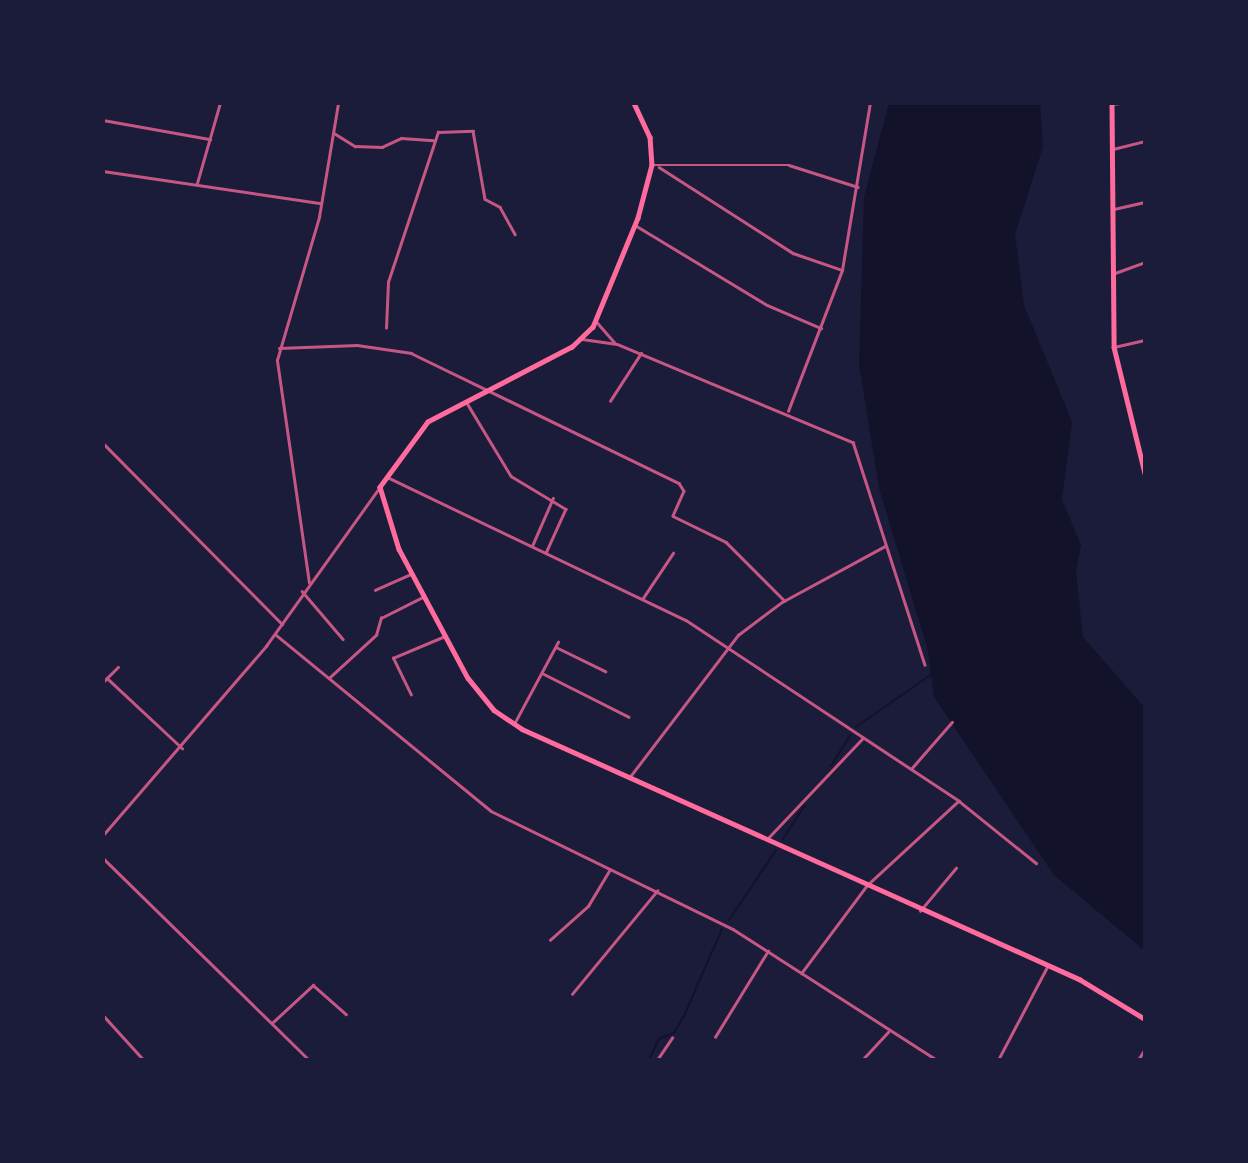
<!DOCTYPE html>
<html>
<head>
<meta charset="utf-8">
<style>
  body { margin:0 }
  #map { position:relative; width:1248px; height:1163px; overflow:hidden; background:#1b1b3a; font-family:"Work Sans",sans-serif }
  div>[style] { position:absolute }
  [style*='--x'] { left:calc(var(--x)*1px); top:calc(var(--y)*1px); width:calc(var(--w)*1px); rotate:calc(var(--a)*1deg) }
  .water>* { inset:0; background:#12122b }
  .stream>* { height:2px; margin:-1px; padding:0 1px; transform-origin:1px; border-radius:1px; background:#12122b }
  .minor>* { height:2.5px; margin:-1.25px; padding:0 1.25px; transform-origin:1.25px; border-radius:1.25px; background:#c65784 }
  .primary>* { height:4.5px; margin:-2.25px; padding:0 2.25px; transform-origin:2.25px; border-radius:2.25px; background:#ff6b9d }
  span { translate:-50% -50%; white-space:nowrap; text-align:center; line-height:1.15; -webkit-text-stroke:6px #1b1b3a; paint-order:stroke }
  .frame { position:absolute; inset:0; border:105px solid #1b1b3a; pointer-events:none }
</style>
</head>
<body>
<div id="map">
  <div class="water">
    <i style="clip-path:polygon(889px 103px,1040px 103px,1043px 147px,1015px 234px,1024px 305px,1072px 422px,1062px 500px,1081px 545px,1076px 572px,1083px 637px,1145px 708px,1145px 951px,1054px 875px,934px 697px,928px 651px,879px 488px,859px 364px,864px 197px)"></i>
  </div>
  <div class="stream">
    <i style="--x:856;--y:727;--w:93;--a:-34.9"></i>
    <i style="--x:831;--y:766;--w:36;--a:-58"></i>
    <i style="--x:783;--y:839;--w:40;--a:-57.1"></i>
    <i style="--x:729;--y:920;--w:84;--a:-56.1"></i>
    <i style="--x:649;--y:1060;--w:23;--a:-65"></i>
    <i style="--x:659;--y:1039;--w:16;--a:-22"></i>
    <i style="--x:674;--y:1033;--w:20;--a:-60"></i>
    <i style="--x:684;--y:1016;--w:95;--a:-66.4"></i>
  </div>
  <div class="minor">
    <i style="--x:1112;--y:104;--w:8;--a:-7"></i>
    <i style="--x:103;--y:120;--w:109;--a:10.1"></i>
    <i style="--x:334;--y:133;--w:25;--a:32"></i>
    <i style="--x:355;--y:146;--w:27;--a:2"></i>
    <i style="--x:382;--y:147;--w:21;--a:-25"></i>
    <i style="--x:401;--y:138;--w:32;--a:4"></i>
    <i style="--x:1113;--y:149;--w:33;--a:-14"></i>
    <i style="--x:652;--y:165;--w:137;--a:0"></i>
    <i style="--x:789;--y:165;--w:72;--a:17.7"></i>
    <i style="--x:659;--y:167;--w:159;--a:32.7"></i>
    <i style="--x:793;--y:253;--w:52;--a:19.1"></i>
    <i style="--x:103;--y:171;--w:220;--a:8.4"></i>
    <i style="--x:197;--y:183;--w:83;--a:-74"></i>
    <i style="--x:1114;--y:209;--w:32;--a:-13"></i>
    <i style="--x:635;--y:225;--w:154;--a:31.2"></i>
    <i style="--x:767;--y:305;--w:59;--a:23.1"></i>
    <i style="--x:1115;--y:273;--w:32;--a:-20"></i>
    <i style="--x:596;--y:321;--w:28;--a:49"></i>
    <i style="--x:386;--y:328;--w:46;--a:-87.5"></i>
    <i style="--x:388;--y:282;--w:158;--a:-71.6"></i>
    <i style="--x:438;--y:132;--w:35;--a:-2"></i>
    <i style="--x:473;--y:131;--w:69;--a:80"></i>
    <i style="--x:485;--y:199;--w:17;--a:28"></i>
    <i style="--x:500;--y:207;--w:31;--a:61"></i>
    <i style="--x:582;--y:339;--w:35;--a:8"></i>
    <i style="--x:617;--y:344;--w:256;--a:22.6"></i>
    <i style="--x:853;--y:442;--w:234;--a:72.1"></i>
    <i style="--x:1114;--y:347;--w:32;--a:-13"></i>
    <i style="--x:279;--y:348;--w:78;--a:-2.2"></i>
    <i style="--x:357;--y:345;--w:55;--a:8.4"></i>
    <i style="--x:411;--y:353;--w:298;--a:25.9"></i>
    <i style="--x:679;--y:483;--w:9;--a:58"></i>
    <i style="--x:684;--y:491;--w:27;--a:114"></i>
    <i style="--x:673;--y:516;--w:59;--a:26.1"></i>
    <i style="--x:726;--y:542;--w:83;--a:45"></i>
    <i style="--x:610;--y:401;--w:57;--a:-57.1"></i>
    <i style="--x:467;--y:403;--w:85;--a:58.9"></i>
    <i style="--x:511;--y:476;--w:64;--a:31"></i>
    <i style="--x:566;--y:509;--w:48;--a:114.4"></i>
    <i style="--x:788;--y:411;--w:151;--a:-69"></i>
    <i style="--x:842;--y:270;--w:169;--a:-80.5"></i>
    <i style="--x:103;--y:443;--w:255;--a:45.3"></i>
    <i style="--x:387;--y:477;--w:331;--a:25.6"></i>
    <i style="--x:686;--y:620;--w:328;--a:33.5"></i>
    <i style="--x:959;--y:801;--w:125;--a:137.3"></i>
    <i style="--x:867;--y:886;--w:109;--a:126.8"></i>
    <i style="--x:532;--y:546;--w:52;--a:-66.4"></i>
    <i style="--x:309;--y:583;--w:225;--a:-98.2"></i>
    <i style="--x:277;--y:360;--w:149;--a:-73.6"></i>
    <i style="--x:319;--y:217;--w:116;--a:-80.5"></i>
    <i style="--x:375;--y:590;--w:39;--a:-24"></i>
    <i style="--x:302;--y:591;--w:63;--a:49.5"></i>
    <i style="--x:643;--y:598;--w:54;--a:-56.3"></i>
    <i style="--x:275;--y:634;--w:279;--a:39.3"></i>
    <i style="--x:491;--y:811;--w:269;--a:26"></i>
    <i style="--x:733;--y:929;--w:242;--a:32.7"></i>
    <i style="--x:556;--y:647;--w:55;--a:26.1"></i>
    <i style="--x:542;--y:673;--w:97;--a:26.8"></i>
    <i style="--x:107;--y:678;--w:103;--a:43"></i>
    <i style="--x:329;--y:678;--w:64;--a:-42.5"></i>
    <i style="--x:376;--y:635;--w:18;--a:-74"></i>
    <i style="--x:381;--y:618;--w:47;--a:-26.6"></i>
    <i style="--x:103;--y:682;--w:21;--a:-45"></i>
    <i style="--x:411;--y:695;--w:41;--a:-115.9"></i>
    <i style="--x:393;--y:658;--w:56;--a:-22.9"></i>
    <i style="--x:514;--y:724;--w:93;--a:-61.8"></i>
    <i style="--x:911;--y:769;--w:62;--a:-48.9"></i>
    <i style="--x:629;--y:778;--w:180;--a:-52.7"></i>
    <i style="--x:738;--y:635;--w:55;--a:-36.9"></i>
    <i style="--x:782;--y:602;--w:117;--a:-28.5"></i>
    <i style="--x:959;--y:801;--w:99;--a:38.8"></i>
    <i style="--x:103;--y:835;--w:250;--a:-49.2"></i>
    <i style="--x:266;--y:646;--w:196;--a:-54.4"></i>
    <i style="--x:768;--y:838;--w:138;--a:-46.5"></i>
    <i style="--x:103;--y:858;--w:289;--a:44.4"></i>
    <i style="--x:920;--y:911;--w:56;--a:-50.1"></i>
    <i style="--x:550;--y:940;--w:51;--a:-41.8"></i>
    <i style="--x:588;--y:906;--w:41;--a:-59"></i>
    <i style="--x:572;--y:994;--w:134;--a:-50.5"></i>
    <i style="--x:103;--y:1015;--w:61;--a:47.7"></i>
    <i style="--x:272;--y:1023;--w:56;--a:-42.8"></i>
    <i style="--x:313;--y:985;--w:44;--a:41.3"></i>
    <i style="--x:715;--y:1037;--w:101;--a:-58.4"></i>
    <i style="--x:657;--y:1060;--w:27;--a:-56"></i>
    <i style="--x:862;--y:1060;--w:38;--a:-47"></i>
    <i style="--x:998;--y:1060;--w:105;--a:-62.2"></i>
    <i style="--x:1138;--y:1060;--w:13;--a:-58"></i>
  </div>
  <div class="primary">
    <i style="--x:634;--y:103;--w:38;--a:65"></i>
    <i style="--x:650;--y:137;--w:28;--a:86"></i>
    <i style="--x:652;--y:165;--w:55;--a:104.8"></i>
    <i style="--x:638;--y:218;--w:118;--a:112.4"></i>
    <i style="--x:593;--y:327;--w:29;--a:136"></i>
    <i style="--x:572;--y:347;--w:162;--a:152.5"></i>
    <i style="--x:428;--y:422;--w:81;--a:126.4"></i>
    <i style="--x:380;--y:487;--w:65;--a:73"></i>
    <i style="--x:399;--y:549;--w:146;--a:61.9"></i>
    <i style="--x:468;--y:678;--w:41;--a:50.9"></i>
    <i style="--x:494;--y:710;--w:34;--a:34"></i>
    <i style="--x:522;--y:729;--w:611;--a:24.17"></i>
    <i style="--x:1079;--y:979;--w:77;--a:31.2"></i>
    <i style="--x:1112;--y:103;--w:244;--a:89.5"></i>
    <i style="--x:1114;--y:347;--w:130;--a:76.2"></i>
  </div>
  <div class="frame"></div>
</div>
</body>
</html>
